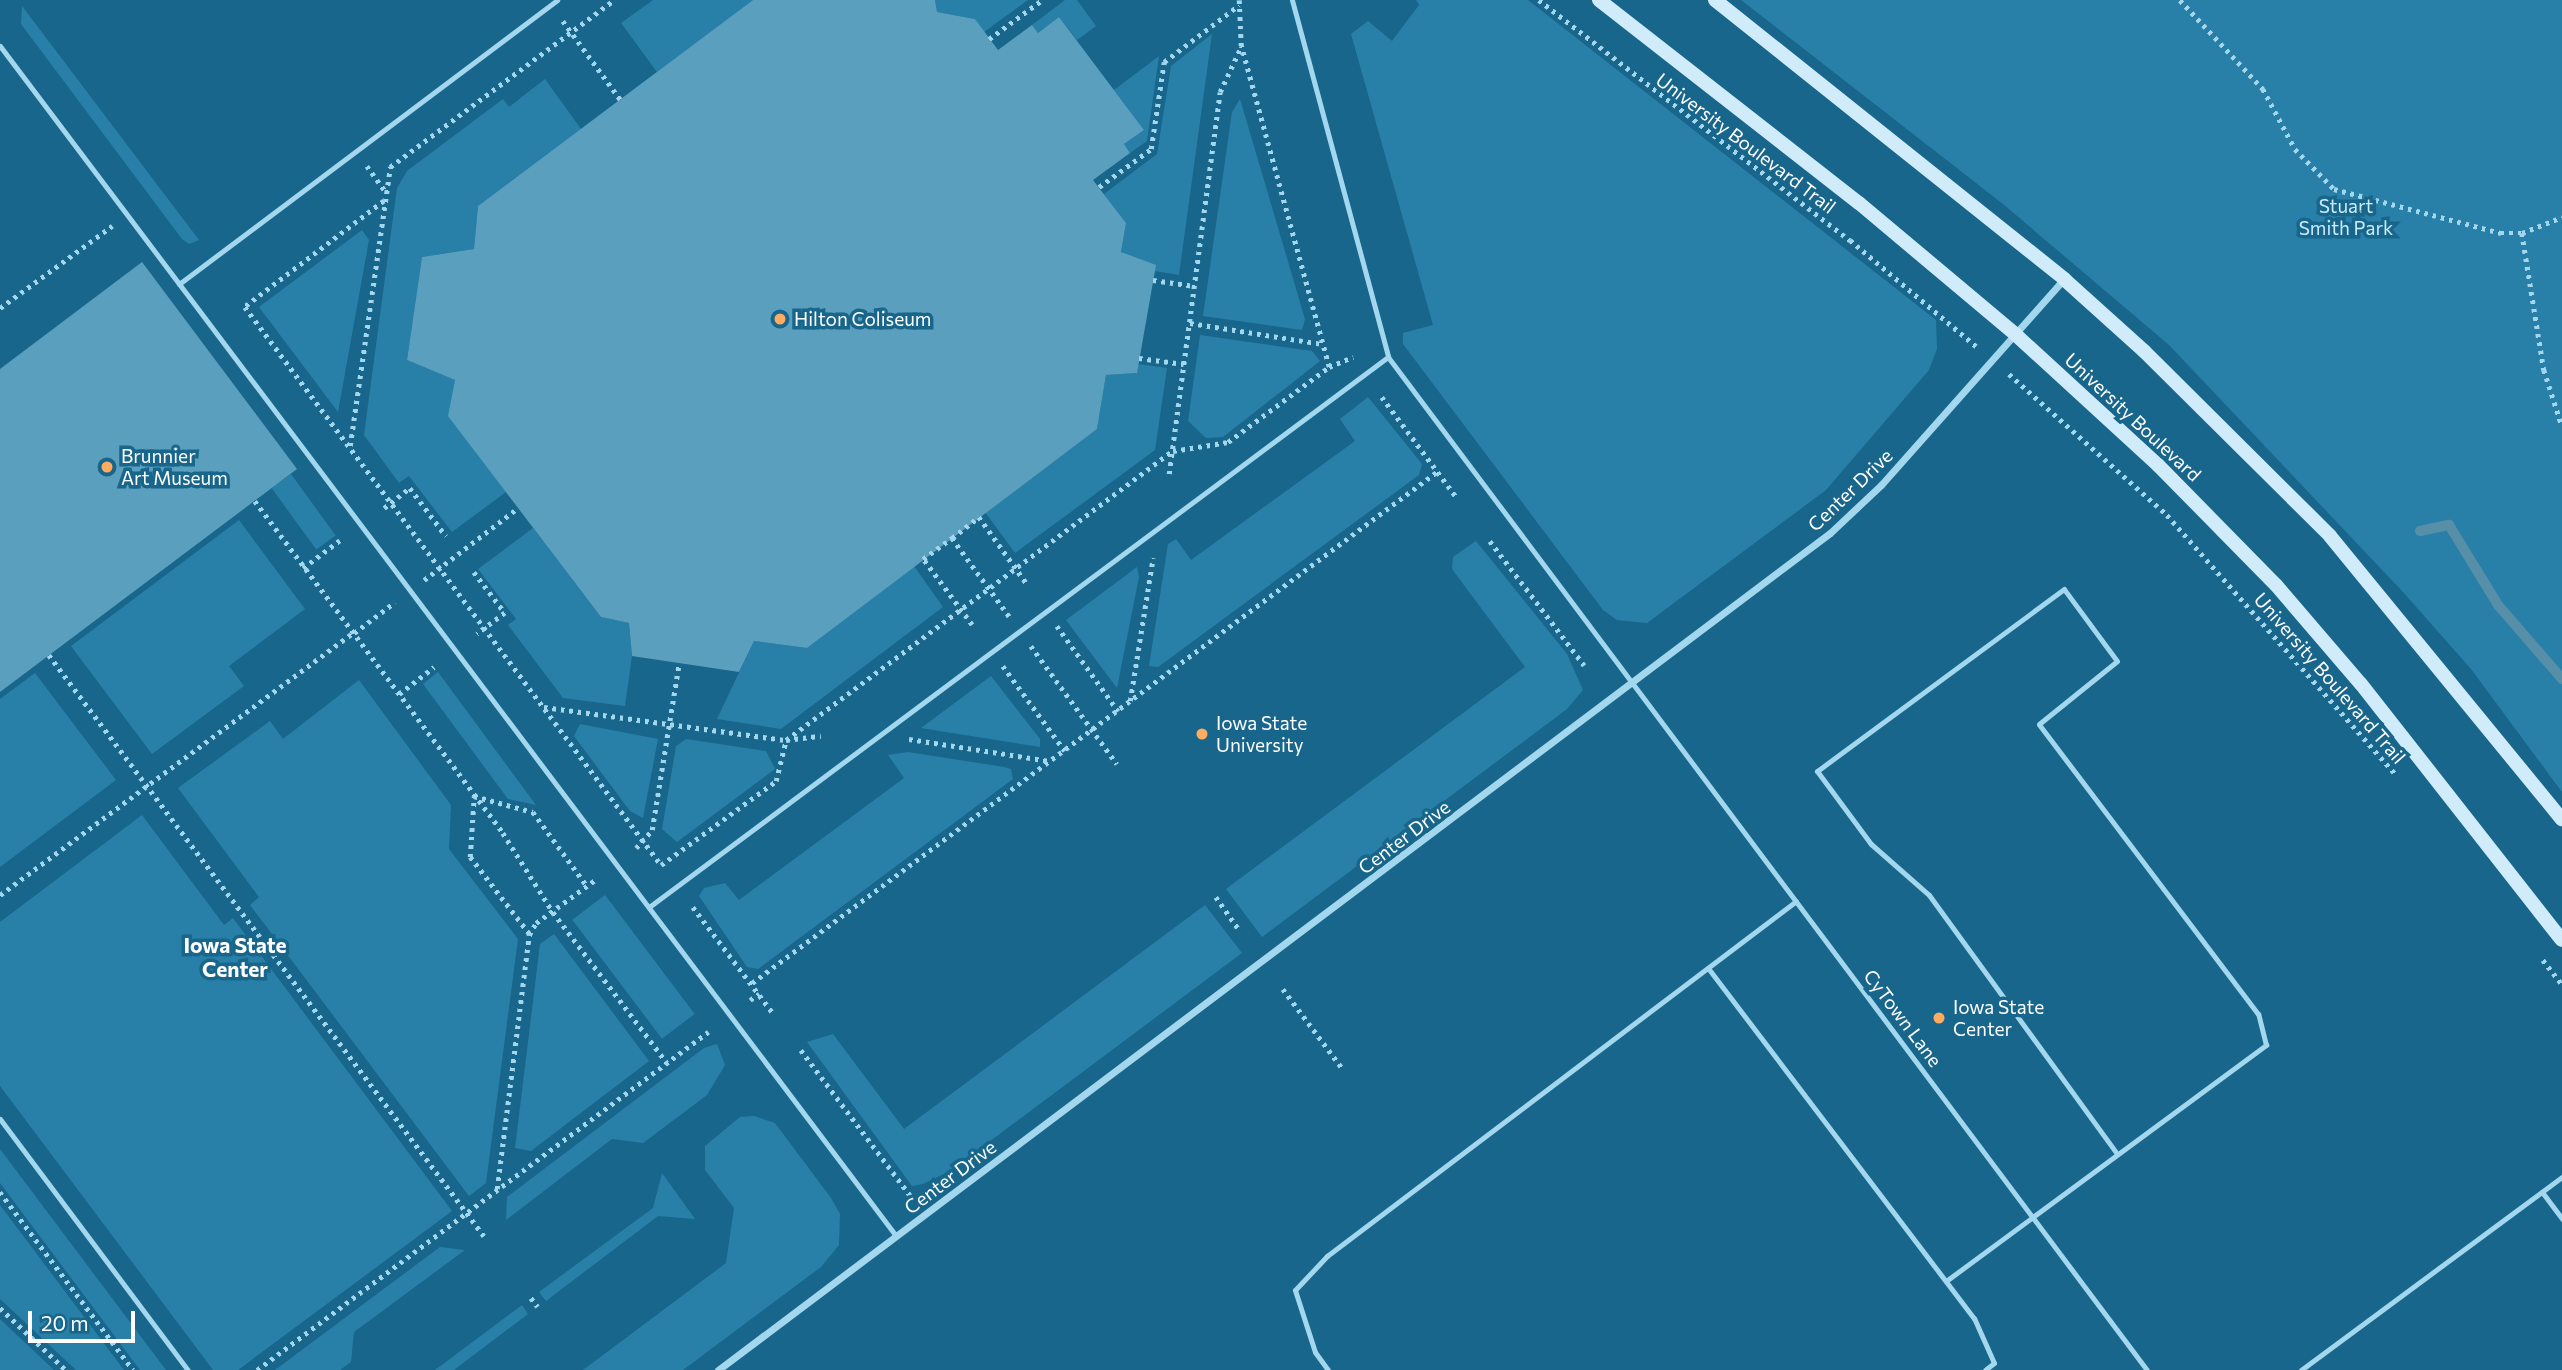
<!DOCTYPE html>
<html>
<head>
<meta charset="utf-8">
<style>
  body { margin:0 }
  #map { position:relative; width:2562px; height:1370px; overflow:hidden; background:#18668b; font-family:Commissioner,sans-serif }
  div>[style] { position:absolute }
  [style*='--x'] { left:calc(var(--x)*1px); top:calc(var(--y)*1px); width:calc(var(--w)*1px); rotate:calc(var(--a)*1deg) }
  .green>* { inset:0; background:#2880a8; transform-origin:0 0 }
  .stream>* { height:10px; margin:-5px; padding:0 5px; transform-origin:5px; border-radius:5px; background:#588fa8 }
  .building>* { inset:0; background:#5b9fbe }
  .path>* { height:4.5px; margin-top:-2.25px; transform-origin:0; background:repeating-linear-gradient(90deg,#a3d7ee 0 3.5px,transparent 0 8.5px) }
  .lane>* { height:5px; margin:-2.5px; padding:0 2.5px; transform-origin:2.5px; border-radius:2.5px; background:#a3d7ee }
  .street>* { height:7px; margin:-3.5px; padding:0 3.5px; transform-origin:3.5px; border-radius:3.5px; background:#a3d7ee }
  .secondary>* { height:14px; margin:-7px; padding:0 7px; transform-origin:7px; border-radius:7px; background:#d0ecfa }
  .dots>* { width:19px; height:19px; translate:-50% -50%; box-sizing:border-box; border:4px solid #18668b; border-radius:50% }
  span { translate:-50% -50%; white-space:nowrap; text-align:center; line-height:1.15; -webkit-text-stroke:7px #18668b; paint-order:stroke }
  .street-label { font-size:19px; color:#fff }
  .park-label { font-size:19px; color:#c9ebfa }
  .poi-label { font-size:19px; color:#fff }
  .left { translate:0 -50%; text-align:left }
  .neighbourhood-label { font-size:21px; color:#fff; font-weight:700 }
  .scale { position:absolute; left:28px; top:1311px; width:107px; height:32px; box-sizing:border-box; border:4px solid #fff; border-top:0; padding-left:9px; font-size:21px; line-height:24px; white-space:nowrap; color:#fff; -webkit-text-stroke:5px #18668b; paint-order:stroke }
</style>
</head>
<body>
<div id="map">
  <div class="green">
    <i style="clip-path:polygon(653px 0,753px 0,657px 72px,621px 23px)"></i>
    <i style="clip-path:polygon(935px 0,1028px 0,984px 32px,975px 19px,937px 12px)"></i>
    <i style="clip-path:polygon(1065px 0,1077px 0,1096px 26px,1077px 40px,1059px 17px,1038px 33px,1032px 25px)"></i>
    <i style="clip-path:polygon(1416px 0,1528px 0,1936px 320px,1937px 349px,1929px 370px,1826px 490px,1647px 623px,1617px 620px,1603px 610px,1403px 344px,1403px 333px,1433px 325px,1351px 34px,1368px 21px,1392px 41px,1419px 5px)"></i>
    <i style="clip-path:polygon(1741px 0,2562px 0,2562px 792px,2471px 669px,2403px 592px,2169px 345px,2003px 204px)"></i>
    <i style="clip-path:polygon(22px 6px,199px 240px,189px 244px,182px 239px,21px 24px)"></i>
    <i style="clip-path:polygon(1212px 34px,1179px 275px,1155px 271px,1121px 252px,1126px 223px,1104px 194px,1157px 154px,1171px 66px)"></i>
    <i style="clip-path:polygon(1159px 56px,1147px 141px,1130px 153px,1124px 144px,1144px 130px,1114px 90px)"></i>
    <i style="clip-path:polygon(545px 79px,581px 129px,478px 206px,474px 249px,422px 257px,407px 360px,455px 380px,449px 416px,506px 492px,452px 532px,409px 476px,399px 483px,364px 435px,397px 188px,407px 171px,503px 99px,509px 107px)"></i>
    <i style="clip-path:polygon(1240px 99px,1305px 319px,1302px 330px,1203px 316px,1232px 112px)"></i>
    <i style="clip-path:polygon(362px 230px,369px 240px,338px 412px,259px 307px)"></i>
    <i style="clip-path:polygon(1200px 335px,1312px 351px,1320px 361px,1223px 437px,1206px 438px,1188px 421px)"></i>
    <i style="clip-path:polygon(1138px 364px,1167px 368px,1155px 450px,1015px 553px,985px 512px,1097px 429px,1106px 375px,1136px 373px)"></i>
    <i style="clip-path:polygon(1368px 397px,1422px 464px,1419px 475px,1158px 667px,1149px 666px,1168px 544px,1176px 539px,1191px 560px,1355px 441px,1340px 419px)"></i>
    <i style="left:291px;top:474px;width:76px;height:24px;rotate:54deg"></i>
    <i style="clip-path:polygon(239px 520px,305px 609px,229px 666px,244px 686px,152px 754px,71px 646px)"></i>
    <i style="clip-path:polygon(533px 528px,601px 617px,629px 623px,632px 656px,625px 706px,563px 698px,508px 625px,516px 619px,478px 569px)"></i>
    <i style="clip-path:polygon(1476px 541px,1567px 654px,1583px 690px,1567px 709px,1262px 937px,1226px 889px,1525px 667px,1452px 569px,1453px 557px)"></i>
    <i style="clip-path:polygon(914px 566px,943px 607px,781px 729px,717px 719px,754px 641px,807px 648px)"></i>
    <i style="clip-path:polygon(1137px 567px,1139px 577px,1117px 688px,1066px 620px)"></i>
    <i style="clip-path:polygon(438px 672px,536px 805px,508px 799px,423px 684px)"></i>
    <i style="clip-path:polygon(35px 673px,116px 780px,0 867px,0 699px)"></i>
    <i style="clip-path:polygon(991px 676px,1040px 739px,1040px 747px,921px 728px)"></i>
    <i style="clip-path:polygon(359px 680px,451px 805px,449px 849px,518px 939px,486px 1183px,469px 1196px,250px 905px,259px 897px,178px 788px,270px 721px,283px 739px)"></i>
    <i style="clip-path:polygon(580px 724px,658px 739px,643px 818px,630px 811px,574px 736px)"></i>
    <i style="clip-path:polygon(686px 739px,766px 751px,775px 769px,677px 842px,662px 829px,676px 746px)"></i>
    <i style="clip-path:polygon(908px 752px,1004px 767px,1011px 769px,1013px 779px,758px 969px,747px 967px,699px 896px,704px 888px,725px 883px,739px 900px,904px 778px,888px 755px)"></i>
    <i style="clip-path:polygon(142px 815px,224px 925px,233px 918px,452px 1211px,238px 1370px,213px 1370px,0 1086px,0 922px)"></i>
    <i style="left:605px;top:895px;width:149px;height:41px;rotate:53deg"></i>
    <i style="clip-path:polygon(1205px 905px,1242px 953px,950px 1171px,923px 1184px,912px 1186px,807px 1042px,833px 1034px,904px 1129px)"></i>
    <i style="clip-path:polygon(554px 934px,649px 1061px,531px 1151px,515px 1148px,540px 944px)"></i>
    <i style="clip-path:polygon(717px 1044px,725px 1065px,707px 1095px,643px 1143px,612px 1139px,506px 1220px,507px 1197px,704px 1048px)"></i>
    <i style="clip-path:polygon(754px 1116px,775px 1123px,831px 1198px,840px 1214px,839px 1245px,821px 1267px,683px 1370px,583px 1370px,726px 1263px,734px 1208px,705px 1170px,705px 1146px,740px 1117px)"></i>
    <i style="clip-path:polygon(0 1149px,166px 1370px,140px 1370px,0 1183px)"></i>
    <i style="clip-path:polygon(662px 1173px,695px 1219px,658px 1216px,546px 1301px,539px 1292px,653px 1208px)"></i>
    <i style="clip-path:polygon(0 1205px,124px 1370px,76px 1370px,0 1299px)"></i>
    <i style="clip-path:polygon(440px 1247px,465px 1250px,354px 1332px,351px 1362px,340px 1370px,275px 1370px)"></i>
    <i style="clip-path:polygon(522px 1305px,528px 1314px,454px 1370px,435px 1370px)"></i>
    <i style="clip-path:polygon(0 1319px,54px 1370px,0 1370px)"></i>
  </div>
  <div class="stream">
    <i style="--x:2420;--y:531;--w:30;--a:-12"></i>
    <i style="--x:2449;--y:525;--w:94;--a:58.5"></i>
    <i style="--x:2498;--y:605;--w:98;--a:49.1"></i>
  </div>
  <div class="building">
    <i style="clip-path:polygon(753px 0,935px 0,937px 12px,975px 19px,998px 50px,1032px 25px,1038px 33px,1059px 17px,1144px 130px,1124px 144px,1130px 153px,1093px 180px,1126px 223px,1121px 252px,1156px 265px,1137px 373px,1106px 375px,1097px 429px,807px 648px,754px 641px,739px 672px,632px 656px,629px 623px,601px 617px,448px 416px,455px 380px,407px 360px,422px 257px,474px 249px,478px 206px)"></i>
    <i style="clip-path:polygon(142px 262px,297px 469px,0 692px,0 369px)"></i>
  </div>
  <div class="path">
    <i style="--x:1539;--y:0;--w:393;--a:37.7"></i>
    <i style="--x:1850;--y:240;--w:165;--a:40.1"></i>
    <i style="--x:2180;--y:0;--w:122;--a:47"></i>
    <i style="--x:2263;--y:89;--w:68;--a:61.9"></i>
    <i style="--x:2295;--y:149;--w:56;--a:45.7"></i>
    <i style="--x:2334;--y:189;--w:173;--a:14.8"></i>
    <i style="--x:2501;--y:233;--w:21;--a:0"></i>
    <i style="--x:2522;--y:233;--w:43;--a:-21.8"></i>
    <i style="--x:563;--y:21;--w:97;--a:53.8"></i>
    <i style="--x:989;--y:39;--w:66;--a:-36.3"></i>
    <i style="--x:367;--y:166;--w:32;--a:54"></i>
    <i style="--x:1099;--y:187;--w:64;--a:-36.2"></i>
    <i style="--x:1151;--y:149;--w:88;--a:-81.5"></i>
    <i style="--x:1164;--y:62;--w:94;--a:-37.2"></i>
    <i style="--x:384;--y:201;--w:175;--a:142.7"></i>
    <i style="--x:245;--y:307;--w:696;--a:53.29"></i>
    <i style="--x:661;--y:865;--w:142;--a:-36.1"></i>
    <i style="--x:776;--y:781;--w:42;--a:-76.3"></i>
    <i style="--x:786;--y:740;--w:483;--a:-36.8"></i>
    <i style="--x:1173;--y:451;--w:56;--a:-9.3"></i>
    <i style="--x:1228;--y:442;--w:126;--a:-36.6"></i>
    <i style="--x:1329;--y:367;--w:333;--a:-105.3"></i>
    <i style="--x:1241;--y:46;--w:46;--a:-92.5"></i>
    <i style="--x:2522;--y:233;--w:139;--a:80.9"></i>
    <i style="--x:2544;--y:370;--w:59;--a:72.2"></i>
    <i style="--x:1153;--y:280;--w:42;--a:8.1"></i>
    <i style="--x:0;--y:308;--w:139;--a:-36.2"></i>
    <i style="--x:1190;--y:323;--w:135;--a:9"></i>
    <i style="--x:1139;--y:358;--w:45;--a:7.6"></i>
    <i style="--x:1329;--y:367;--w:26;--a:-23"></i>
    <i style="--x:2009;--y:374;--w:212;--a:41.7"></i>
    <i style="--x:2167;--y:515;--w:346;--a:48.6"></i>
    <i style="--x:1382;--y:397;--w:126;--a:53.4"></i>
    <i style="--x:350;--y:446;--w:282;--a:-81.8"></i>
    <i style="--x:390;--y:167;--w:279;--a:-36.7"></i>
    <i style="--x:1169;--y:474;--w:385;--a:-82.4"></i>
    <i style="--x:1220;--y:92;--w:50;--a:-65"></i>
    <i style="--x:255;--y:501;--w:414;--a:53.2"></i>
    <i style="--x:503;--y:833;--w:93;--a:57.7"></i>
    <i style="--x:553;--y:912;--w:189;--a:52.9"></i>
    <i style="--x:384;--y:508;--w:33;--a:-38"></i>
    <i style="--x:410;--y:488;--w:60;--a:53.1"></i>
    <i style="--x:952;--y:538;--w:97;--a:53.8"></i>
    <i style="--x:1490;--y:541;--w:156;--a:52.8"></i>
    <i style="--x:303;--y:568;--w:46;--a:-37.1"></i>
    <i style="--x:474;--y:572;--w:51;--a:52.9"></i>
    <i style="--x:505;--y:613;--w:35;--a:143"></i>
    <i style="--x:424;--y:580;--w:118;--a:-37.5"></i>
    <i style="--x:972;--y:625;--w:82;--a:-126.6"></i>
    <i style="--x:923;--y:559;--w:36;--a:-36"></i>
    <i style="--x:952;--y:538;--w:34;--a:-38"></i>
    <i style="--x:979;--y:517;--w:82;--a:54.4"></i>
    <i style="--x:1057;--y:626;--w:105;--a:54.3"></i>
    <i style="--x:354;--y:633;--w:51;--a:-37.1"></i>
    <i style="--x:1031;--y:646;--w:146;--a:53.9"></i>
    <i style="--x:49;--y:655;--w:726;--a:53.18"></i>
    <i style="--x:1003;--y:666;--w:105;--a:53.9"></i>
    <i style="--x:399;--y:694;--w:44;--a:-37.6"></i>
    <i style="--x:1130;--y:701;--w:145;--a:-80.9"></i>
    <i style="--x:544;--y:707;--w:244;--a:7.8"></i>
    <i style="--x:786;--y:740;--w:35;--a:-7"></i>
    <i style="--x:909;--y:739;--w:142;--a:8.9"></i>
    <i style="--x:636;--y:848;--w:24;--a:-48"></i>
    <i style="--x:652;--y:830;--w:169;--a:-80.8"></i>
    <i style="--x:0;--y:895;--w:438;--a:-36.6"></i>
    <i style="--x:1216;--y:897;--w:42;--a:54.8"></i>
    <i style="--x:693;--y:907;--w:131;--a:53"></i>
    <i style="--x:529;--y:934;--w:97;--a:-127.5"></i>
    <i style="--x:470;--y:857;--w:61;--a:-86.2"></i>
    <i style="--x:474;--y:796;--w:61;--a:15.2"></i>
    <i style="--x:533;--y:812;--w:92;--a:53.9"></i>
    <i style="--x:2543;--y:960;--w:31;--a:52"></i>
    <i style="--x:752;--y:983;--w:856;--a:-36.74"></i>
    <i style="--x:1283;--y:989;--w:99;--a:53.2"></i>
    <i style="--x:750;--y:1000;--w:11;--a:-34"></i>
    <i style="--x:801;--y:1050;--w:185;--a:53.1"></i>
    <i style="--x:497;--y:1189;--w:256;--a:-82.8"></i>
    <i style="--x:529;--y:935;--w:14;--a:-60"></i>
    <i style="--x:536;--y:923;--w:73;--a:-36.1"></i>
    <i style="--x:0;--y:1192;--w:222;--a:53.2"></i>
    <i style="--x:531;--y:1298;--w:11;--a:52"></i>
    <i style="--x:0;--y:1308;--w:91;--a:43.2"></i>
    <i style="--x:257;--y:1370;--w:564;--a:-36.85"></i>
  </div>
  <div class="lane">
    <i style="--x:1292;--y:0;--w:370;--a:74.9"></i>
    <i style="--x:1388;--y:357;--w:1266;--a:53.16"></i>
    <i style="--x:0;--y:46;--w:1490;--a:53.02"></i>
    <i style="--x:179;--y:284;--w:473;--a:-36.9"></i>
    <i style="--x:649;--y:907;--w:921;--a:-36.66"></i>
    <i style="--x:1708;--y:968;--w:440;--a:52.8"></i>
    <i style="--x:1974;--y:1318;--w:49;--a:66"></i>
    <i style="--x:1994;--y:1363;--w:11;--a:142"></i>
    <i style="--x:0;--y:1119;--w:314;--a:53.2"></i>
    <i style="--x:2542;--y:1192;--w:34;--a:53"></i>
    <i style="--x:1946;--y:1281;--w:398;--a:-36.4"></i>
    <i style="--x:2266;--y:1045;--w:32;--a:-104"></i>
    <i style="--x:2258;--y:1014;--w:363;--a:-127.1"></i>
    <i style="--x:2039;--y:724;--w:100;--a:-38.9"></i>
    <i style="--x:2117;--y:661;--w:89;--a:-126.4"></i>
    <i style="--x:2064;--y:589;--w:307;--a:143.6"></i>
    <i style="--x:1817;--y:771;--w:91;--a:53.5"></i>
    <i style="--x:1871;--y:844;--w:77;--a:41.3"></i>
    <i style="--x:1929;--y:895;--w:320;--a:54"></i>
    <i style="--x:1328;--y:1370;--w:22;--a:-126"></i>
    <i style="--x:1315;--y:1352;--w:65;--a:-107.9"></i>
    <i style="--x:1295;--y:1290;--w:47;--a:-46.7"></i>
    <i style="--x:1327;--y:1256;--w:588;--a:-37.12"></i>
    <i style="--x:2301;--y:1370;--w:325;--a:-36.5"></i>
  </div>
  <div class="street">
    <i style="--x:718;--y:1370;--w:1392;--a:-36.97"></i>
    <i style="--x:1830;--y:533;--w:70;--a:-43.3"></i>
    <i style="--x:1881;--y:485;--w:276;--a:-48.4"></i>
  </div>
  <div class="secondary">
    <i style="--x:1599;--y:0;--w:330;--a:38"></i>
    <i style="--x:1859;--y:203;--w:204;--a:40"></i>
    <i style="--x:2015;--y:334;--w:194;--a:42.5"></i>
    <i style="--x:2158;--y:465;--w:168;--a:45.5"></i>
    <i style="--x:2276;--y:585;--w:130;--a:49.4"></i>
    <i style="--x:2361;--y:684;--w:325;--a:51.9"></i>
    <i style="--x:1715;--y:0;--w:447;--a:38.6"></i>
    <i style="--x:2064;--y:279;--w:108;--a:42"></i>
    <i style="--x:2144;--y:351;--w:262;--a:44.8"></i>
    <i style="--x:2330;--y:536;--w:366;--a:50.7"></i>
  </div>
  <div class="dots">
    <i style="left:780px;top:319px;background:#ffab60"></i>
    <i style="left:107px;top:467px;background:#ffab60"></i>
    <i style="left:1202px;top:734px;background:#ffab60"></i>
    <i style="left:1939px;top:1018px;background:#ffab60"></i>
  </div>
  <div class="street-label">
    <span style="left:1746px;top:143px;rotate:37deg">University Boulevard Trail</span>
    <span style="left:2133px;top:417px;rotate:43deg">University Boulevard</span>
    <span style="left:1850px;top:490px;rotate:-44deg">Center Drive</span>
    <span style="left:2330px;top:678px;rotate:49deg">University Boulevard Trail</span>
    <span style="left:1404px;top:837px;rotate:-37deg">Center Drive</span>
    <span style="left:1903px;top:1018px;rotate:53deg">CyTown Lane</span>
    <span style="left:950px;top:1177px;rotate:-37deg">Center Drive</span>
  </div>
  <div class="park-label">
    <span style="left:2346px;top:217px">Stuart<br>Smith Park</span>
  </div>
  <div class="poi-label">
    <span class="left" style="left:794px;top:319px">Hilton Coliseum</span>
    <span class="left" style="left:121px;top:467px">Brunnier<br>Art Museum</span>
    <span class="left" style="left:1216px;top:734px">Iowa State<br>University</span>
    <span class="left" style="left:1953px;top:1018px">Iowa State<br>Center</span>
  </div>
  <div class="neighbourhood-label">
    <span style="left:235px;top:957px">Iowa State<br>Center</span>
  </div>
  <div class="scale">20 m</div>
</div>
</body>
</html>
